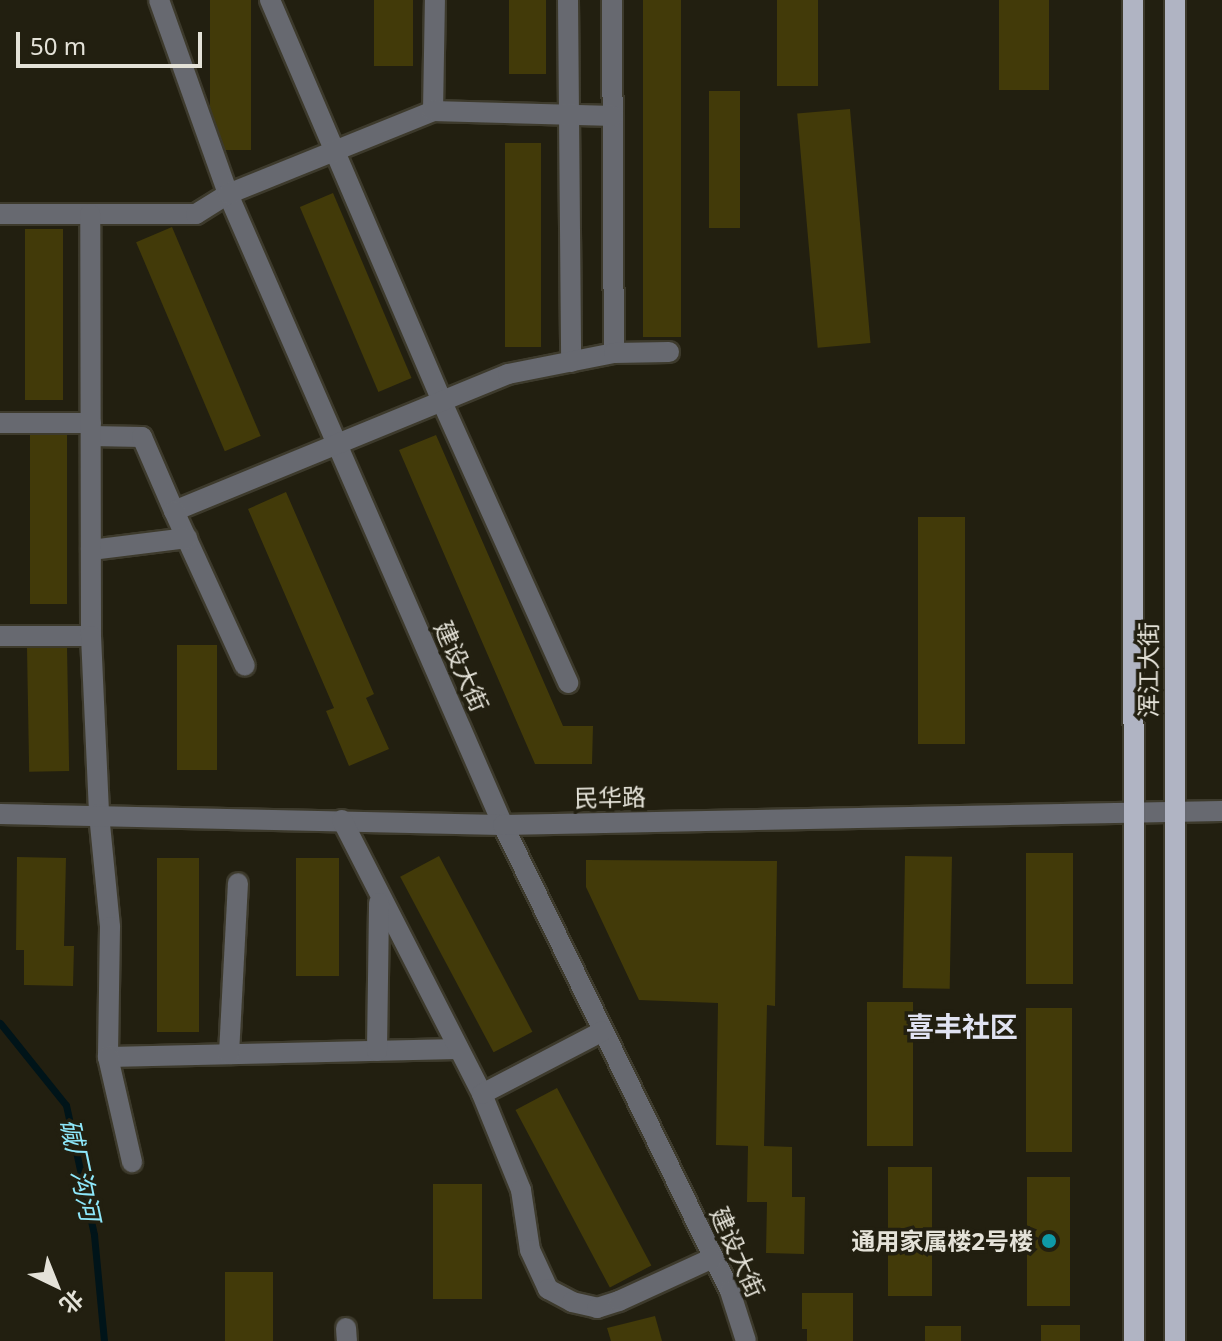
<!DOCTYPE html>
<html>
<head>
<meta charset="utf-8">
<style>
  body { margin:0 }
  #map { position:relative; width:1222px; height:1341px; overflow:hidden; background:#221f10; font-family:"Noto Sans","Noto Sans SC",sans-serif }
  div>[style] { position:absolute }
  [style*='--x'] { left:calc(var(--x)*1px); top:calc(var(--y)*1px); width:calc(var(--w)*1px); rotate:calc(var(--a)*1deg) }
  .stream>* { height:7px; margin:-3.5px; padding:0 3.5px; transform-origin:3.5px; border-radius:3.5px; background:#001419 }
  .building>* { inset:0; background:#423a09; transform-origin:0 0 }
  .roads { filter:drop-shadow(2px 0 #3d3a2c) drop-shadow(-2px 0 #3d3a2c) drop-shadow(0 2px #3d3a2c) drop-shadow(0 -2px #3d3a2c) }
  .minor>* { height:20px; margin:-10px; padding:0 10px; transform-origin:10px; border-radius:10px; background:#676970 }
  .major>* { height:20px; margin:-10px; padding:0 10px; transform-origin:10px; border-radius:10px; background:#b0b4c3 }
  .dots>* { width:22px; height:22px; translate:-50% -50%; box-sizing:border-box; border:4px solid #221f10; border-radius:50% }
  span { translate:-50% -50%; white-space:nowrap; text-align:center; line-height:1.15; -webkit-text-stroke:7px #221f10; paint-order:stroke }
  .street-label { font-size:24px; color:#e4e2d8 }
  .poi-label { font-size:24px; color:#e4e2d8; font-weight:700 }
  .right { translate:-100% -50%; text-align:right }
  .water-label { font-size:26px; color:#8ee8fb; font-style:italic }
  .quarter-label { font-size:28px; color:#e1e3f2; font-weight:700 }
  .north { position:absolute; left:16px; top:1245px; width:80px; height:80px; -webkit-text-stroke:6px #221f10; paint-order:stroke; rotate:137deg; font-size:22px; font-weight:700; line-height:32px; text-align:center; color:#e4e2d8 }
  .north::after { content:''; display:block; margin:auto; width:28px; height:36px; background:#e4e2d8; clip-path:polygon(50% 0,100% 100%,50% 72%,0 100%) }
  .scale { position:absolute; left:16px; top:32px; width:186px; height:36px; box-sizing:border-box; border:4px solid #e4e2d8; border-top:0; padding-left:10px; font-size:24px; line-height:28px; white-space:nowrap; color:#e4e2d8; -webkit-text-stroke:6px #221f10; paint-order:stroke }
</style>
</head>
<body>
<div id="map">
  <div class="stream">
    <i style="--x:0;--y:1023;--w:105;--a:51.2"></i>
    <i style="--x:66;--y:1105;--w:133;--a:77.8"></i>
    <i style="--x:94;--y:1235;--w:106;--a:84.6"></i>
  </div>
  <div class="building">
    <i style="left:210px;top:0;width:41px;height:150px"></i>
    <i style="left:374px;top:0;width:39px;height:66px"></i>
    <i style="left:509px;top:0;width:37px;height:74px"></i>
    <i style="left:643px;top:0;width:38px;height:337px"></i>
    <i style="left:777px;top:0;width:41px;height:86px"></i>
    <i style="left:999px;top:0;width:50px;height:90px"></i>
    <i style="left:709px;top:91px;width:31px;height:137px"></i>
    <i style="left:850px;top:109px;width:235px;height:53px;rotate:85deg"></i>
    <i style="left:505px;top:143px;width:36px;height:204px"></i>
    <i style="left:333px;top:193px;width:201px;height:36px;rotate:67deg"></i>
    <i style="left:172px;top:227px;width:227px;height:39px;rotate:67deg"></i>
    <i style="left:25px;top:229px;width:38px;height:171px"></i>
    <i style="left:30px;top:432px;width:37px;height:172px"></i>
    <i style="clip-path:polygon(436px 435px,563px 726px,593px 726px,592px 764px,535px 764px,399px 450px)"></i>
    <i style="clip-path:polygon(286px 492px,374px 694px,366px 698px,389px 749px,349px 766px,326px 711px,334px 708px,248px 509px)"></i>
    <i style="left:918px;top:517px;width:47px;height:227px"></i>
    <i style="left:177px;top:645px;width:40px;height:125px"></i>
    <i style="left:67px;top:647px;width:124px;height:40px;rotate:89deg"></i>
    <i style="left:1026px;top:853px;width:47px;height:131px"></i>
    <i style="left:439px;top:856px;width:199px;height:44px;rotate:62deg"></i>
    <i style="left:905px;top:856px;width:47px;height:132px;rotate:1deg"></i>
    <i style="clip-path:polygon(17px 857px,66px 858px,64px 946px,74px 946px,73px 986px,24px 985px,24px 950px,16px 950px)"></i>
    <i style="left:157px;top:858px;width:42px;height:174px"></i>
    <i style="left:296px;top:858px;width:43px;height:118px"></i>
    <i style="clip-path:polygon(586px 860px,777px 861px,775px 1006px,767px 1005px,764px 1146px,792px 1147px,792px 1197px,805px 1197px,804px 1254px,766px 1253px,767px 1202px,747px 1202px,748px 1146px,716px 1145px,718px 1003px,639px 1000px,586px 887px)"></i>
    <i style="left:867px;top:1002px;width:46px;height:144px"></i>
    <i style="left:1026px;top:1008px;width:46px;height:144px"></i>
    <i style="left:557px;top:1088px;width:201px;height:47px;rotate:62deg"></i>
    <i style="left:932px;top:1167px;width:129px;height:44px;rotate:90deg"></i>
    <i style="left:1027px;top:1177px;width:43px;height:129px"></i>
    <i style="left:433px;top:1184px;width:49px;height:115px"></i>
    <i style="left:225px;top:1272px;width:48px;height:69px"></i>
    <i style="clip-path:polygon(802px 1293px,853px 1293px,853px 1341px,807px 1341px,807px 1329px,802px 1329px)"></i>
    <i style="clip-path:polygon(655px 1316px,662px 1341px,611px 1341px,607px 1328px)"></i>
    <i style="left:1041px;top:1325px;width:39px;height:16px"></i>
    <i style="left:925px;top:1326px;width:36px;height:15px"></i>
  </div>
  <div class="roads">
    <div class="minor">
      <i style="--x:159;--y:0;--w:206;--a:70.4"></i>
      <i style="--x:228;--y:194;--w:688;--a:66.45"></i>
      <i style="--x:503;--y:825;--w:518;--a:64.03"></i>
      <i style="--x:730;--y:1291;--w:52;--a:72.3"></i>
      <i style="--x:270;--y:0;--w:437;--a:66.8"></i>
      <i style="--x:442;--y:402;--w:308;--a:65.8"></i>
      <i style="--x:568;--y:0;--w:362;--a:89.5"></i>
      <i style="--x:612;--y:0;--w:353;--a:89.7"></i>
      <i style="--x:433;--y:111;--w:111;--a:-89"></i>
      <i style="--x:0;--y:214;--w:196;--a:0"></i>
      <i style="--x:196;--y:214;--w:38;--a:-32"></i>
      <i style="--x:228;--y:194;--w:221;--a:-22"></i>
      <i style="--x:433;--y:111;--w:180;--a:1.6"></i>
      <i style="--x:0;--y:423;--w:91;--a:0"></i>
      <i style="--x:91;--y:436;--w:51;--a:1.1"></i>
      <i style="--x:142;--y:437;--w:81;--a:66.6"></i>
      <i style="--x:174;--y:511;--w:361;--a:-22.3"></i>
      <i style="--x:508;--y:374;--w:108;--a:-11.2"></i>
      <i style="--x:614;--y:353;--w:55;--a:-1"></i>
      <i style="--x:174;--y:511;--w:170;--a:65.4"></i>
      <i style="--x:91;--y:550;--w:97;--a:-7.1"></i>
      <i style="--x:0;--y:636;--w:91;--a:0"></i>
      <i style="--x:91;--y:636;--w:422;--a:-90.1"></i>
      <i style="--x:91;--y:636;--w:178;--a:87.4"></i>
      <i style="--x:99;--y:814;--w:114;--a:84.4"></i>
      <i style="--x:110;--y:927;--w:130;--a:90.9"></i>
      <i style="--x:108;--y:1057;--w:350;--a:-1.3"></i>
      <i style="--x:0;--y:814;--w:503;--a:1.25"></i>
      <i style="--x:503;--y:825;--w:719;--a:-1.12"></i>
      <i style="--x:342;--y:820;--w:308;--a:62.9"></i>
      <i style="--x:482;--y:1094;--w:104;--a:67.9"></i>
      <i style="--x:521;--y:1190;--w:61;--a:81.5"></i>
      <i style="--x:530;--y:1250;--w:43;--a:65.2"></i>
      <i style="--x:548;--y:1289;--w:27;--a:28"></i>
      <i style="--x:572;--y:1302;--w:26;--a:13"></i>
      <i style="--x:597;--y:1308;--w:23;--a:-18"></i>
      <i style="--x:619;--y:1301;--w:103;--a:-24.6"></i>
      <i style="--x:377;--y:1051;--w:148;--a:-89.2"></i>
      <i style="--x:229;--y:1054;--w:171;--a:-87"></i>
      <i style="--x:108;--y:1057;--w:108;--a:77.1"></i>
      <i style="--x:482;--y:1094;--w:136;--a:-27.5"></i>
      <i style="--x:346;--y:1328;--w:13;--a:86"></i>
    </div>
    <div class="major">
      <i style="--x:1133;--y:0;--w:1341;--a:89.96"></i>
      <i style="--x:1175;--y:1341;--w:1341;--a:-90"></i>
    </div>
  </div>
  <div class="dots">
    <i style="left:1049px;top:1241px;background:#0f9aa8"></i>
  </div>
  <div class="street-label">
    <span style="left:462px;top:666px;rotate:66deg">建设大街</span>
    <span style="left:1148px;top:670px;rotate:-90deg">浑江大街</span>
    <span style="left:610px;top:797px;rotate:-1deg">民华路</span>
    <span style="left:738px;top:1252px;rotate:66deg">建设大街</span>
  </div>
  <div class="poi-label">
    <span class="right" style="left:1033px;top:1241px">通用家属楼2号楼</span>
  </div>
  <div class="water-label">
    <span style="left:80px;top:1170px;rotate:78deg">碱厂沟河</span>
  </div>
  <div class="quarter-label">
    <span style="left:962px;top:1026px">喜丰社区</span>
  </div>
  <div class="north">北</div>
  <div class="scale">50 m</div>
</div>
</body>
</html>
